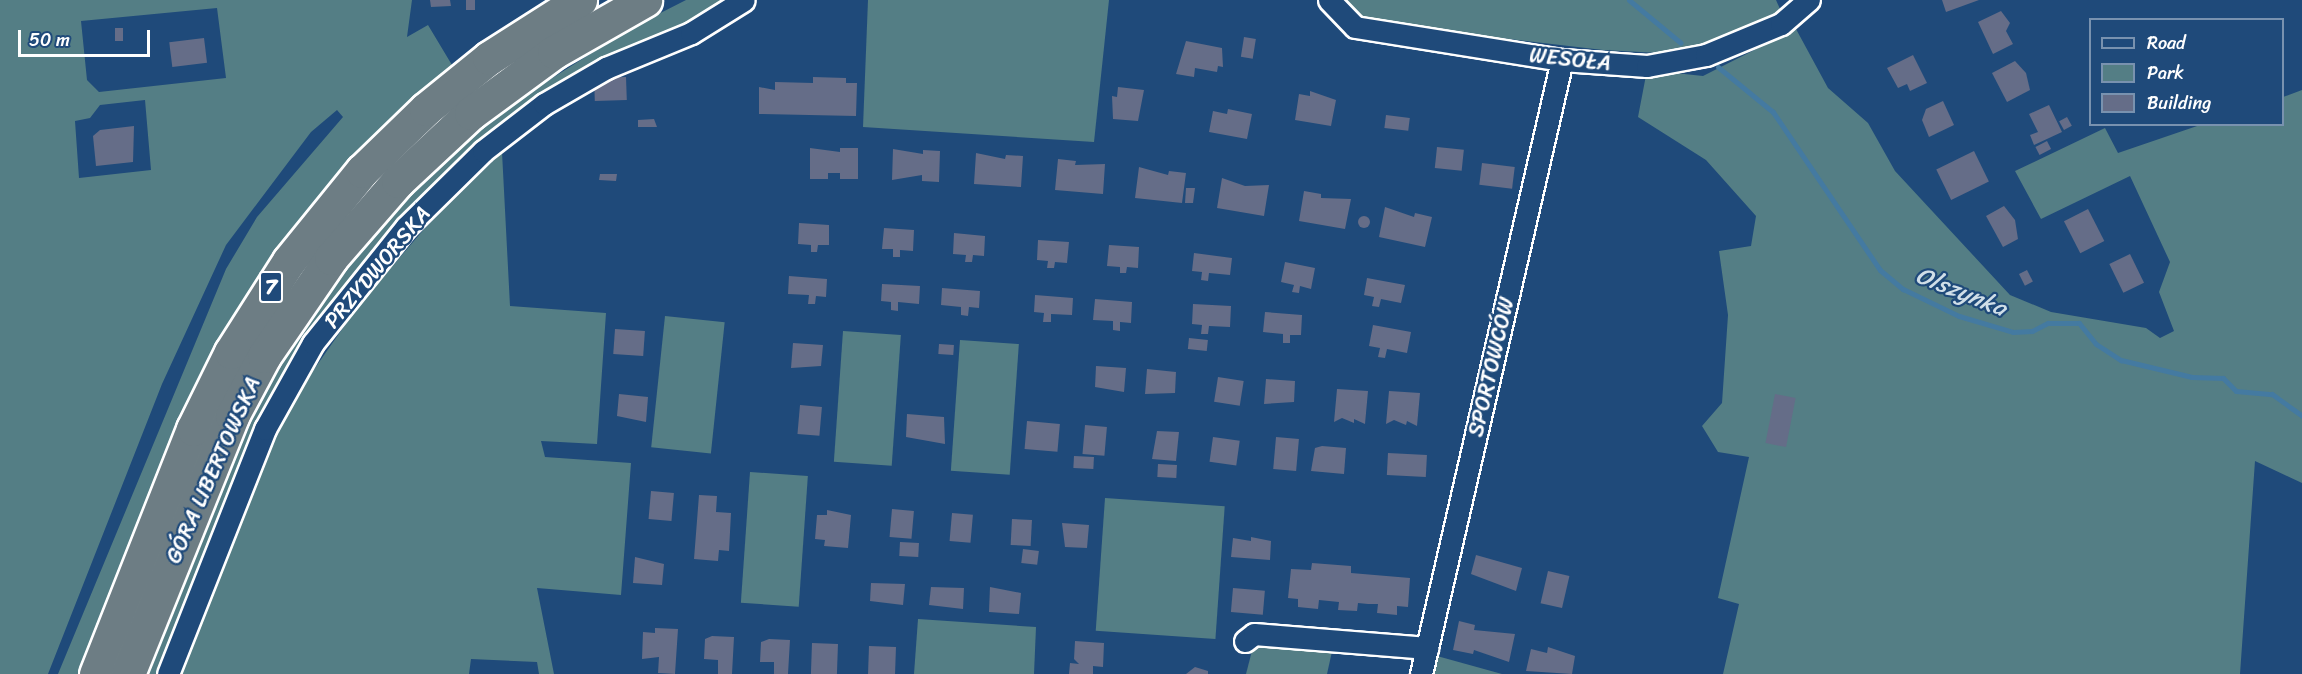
<!DOCTYPE html>
<html>
<head>
<meta charset="utf-8">
<style>
  body { margin:0 }
  #map { position:relative; width:2302px; height:674px; overflow:hidden; background:#1f4a7a; font-family:Sriracha,sans-serif }
  div>[style] { position:absolute }
  [style*='--x'] { left:calc(var(--x)*1px); top:calc(var(--y)*1px); width:calc(var(--w)*1px); rotate:calc(var(--a)*1deg) }
  .green>* { inset:0; background:#547e85; transform-origin:0 0 }
  .stream>* { height:5px; margin:-2.5px; padding:0 2.5px; transform-origin:2.5px; border-radius:2.5px; background:#447aa1 }
  .building>* { inset:0; background:#656d88; transform-origin:0 0 }
  .round { border-radius:50% }
  .roads { filter:drop-shadow(2px 0 #fff) drop-shadow(-2px 0 #fff) drop-shadow(0 2px #fff) drop-shadow(0 -2px #fff) }
  .minor>* { height:21px; margin:-10.5px; padding:0 10.5px; transform-origin:10.5px; border-radius:10.5px; background:#1f4a7a }
  .trunk>* { height:33px; margin:-16.5px; padding:0 16.5px; transform-origin:16.5px; border-radius:16.5px; background:#6d7d84 }
  span { translate:-50% -50%; white-space:nowrap; text-align:center; line-height:1.15; -webkit-text-stroke:4.5px #1f4a7a; paint-order:stroke }
  .shield-label span { padding:2px 4px; background:#1f4a7a; border:2px solid; border-radius:4px; -webkit-text-stroke-width:0 }
  .shield-label { font-size:21px; color:#fff; font-weight:700 }
  .street-label { font-size:22px; color:#fff }
  .water-label { font-size:24px; color:#d0dee8; font-style:italic }
  .legend { position:absolute; left:2089px; top:18px; width:195px; height:108px; box-sizing:border-box; background:#1f4a7a; border:2px solid #7992af; margin:0; padding:8px 10px; list-style:none; font-size:18px; color:#fff }
  .legend li { display:flex; align-items:center; gap:12px; height:30px }
  .legend b { width:30px; border:2px solid #7992af }
  .scale { position:absolute; left:18px; top:30px; width:132px; height:27px; box-sizing:border-box; border:3px solid #fff; border-top:0; padding-left:8px; font-size:18px; line-height:21px; white-space:nowrap; color:#fff; -webkit-text-stroke:4px #1f4a7a; paint-order:stroke }
</style>
</head>
<body>
<div id="map">
  <div class="green">
    <i style="clip-path:polygon(evenodd,0 0,412px 0,407px 37px,428px 25px,452px 65px,365px 146px,292px 228px,215px 347px,175px 431px,79px 674px,58px 674px,226px 269px,257px 217px,343px 117px,337px 110px,311px 132px,226px 245px,162px 384px,48px 674px,0 674px,0 0,217px 8px,226px 78px,99px 92px,87px 80px,81px 21px,217px 8px,0 0,145px 100px,151px 170px,79px 178px,75px 121px,90px 118px,100px 105px,145px 100px)"></i>
    <i style="clip-path:polygon(686px 0,731px 0,704px 18px,557px 86px,326px 318px,162px 674px,145px 674px,242px 432px,321px 298px,421px 179px,492px 116px,633px 27px)"></i>
    <i style="clip-path:polygon(868px 0,1109px 0,1094px 142px,863px 127px)"></i>
    <i style="clip-path:polygon(1337px 0,1776px 0,1780px 9px,1767px 22px,1700px 50px,1677px 54px,1603px 50px,1353px 21px)"></i>
    <i style="clip-path:polygon(1796px 29px,1828px 88px,1868px 123px,1895px 171px,2010px 295px,2051px 312px,2146px 328px,2160px 338px,2174px 331px,2159px 292px,2170px 262px,2130px 176px,2041px 219px,2015px 171px,2105px 128px,2118px 153px,2200px 125px,2282px 124px,2283px 97px,2302px 90px,2302px 483px,2255px 461px,2240px 674px,1723px 674px,1739px 604px,1718px 598px,1749px 457px,1718px 452px,1702px 426px,1722px 403px,1728px 315px,1719px 251px,1751px 246px,1756px 216px,1706px 160px,1638px 117px,1647px 70px,1703px 76px)"></i>
    <i style="clip-path:polygon(502px 152px,510px 306px,606px 313px,597px 444px,541px 441px,545px 457px,631px 463px,621px 595px,537px 588px,554px 674px,539px 674px,537px 662px,471px 659px,469px 674px,180px 674px,220px 565px,278px 433px,308px 378px,359px 305px,425px 228px)"></i>
    <i style="left:665px;top:316px;width:60px;height:132px;rotate:6deg"></i>
    <i style="left:843px;top:331px;width:58px;height:131px;rotate:4deg"></i>
    <i style="left:960px;top:340px;width:59px;height:131px;rotate:4deg"></i>
    <i style="left:750px;top:472px;width:58px;height:131px;rotate:4deg"></i>
    <i style="left:1105px;top:498px;width:120px;height:133px;rotate:4deg"></i>
    <i style="clip-path:polygon(918px 619px,1036px 627px,1034px 674px,914px 674px)"></i>
    <i style="clip-path:polygon(1254px 643px,1333px 647px,1327px 674px,1246px 674px)"></i>
    <i style="clip-path:polygon(1437px 656px,1502px 674px,1433px 674px)"></i>
  </div>
  <div class="stream">
    <i style="--x:1629;--y:0;--w:67;--a:39.6"></i>
    <i style="--x:1718;--y:67;--w:71;--a:39.3"></i>
    <i style="--x:1773;--y:112;--w:191;--a:55.9"></i>
    <i style="--x:1880;--y:270;--w:30;--a:40"></i>
    <i style="--x:1903;--y:289;--w:62;--a:25.7"></i>
    <i style="--x:1959;--y:316;--w:56;--a:16.5"></i>
    <i style="--x:2013;--y:332;--w:19;--a:-3"></i>
    <i style="--x:2032;--y:331;--w:18;--a:-27"></i>
    <i style="--x:2048;--y:323;--w:31;--a:0"></i>
    <i style="--x:2079;--y:323;--w:27;--a:51"></i>
    <i style="--x:2096;--y:344;--w:30;--a:33"></i>
    <i style="--x:2121;--y:360;--w:73;--a:13.5"></i>
    <i style="--x:2192;--y:377;--w:31;--a:2"></i>
    <i style="--x:2223;--y:378;--w:18;--a:45"></i>
    <i style="--x:2236;--y:391;--w:36;--a:5"></i>
    <i style="--x:2272;--y:394;--w:37;--a:36"></i>
  </div>
  <div class="building">
    <i style="clip-path:polygon(430px 0,450px 0,451px 6px,431px 7px)"></i>
    <i style="left:466px;top:0;width:9px;height:10px"></i>
    <i style="clip-path:polygon(1942px 0,1979px 0,1946px 12px)"></i>
    <i style="clip-path:polygon(2001px 11px,2010px 23px,2006px 31px,2013px 44px,1993px 54px,1978px 22px)"></i>
    <i style="left:115px;top:28px;width:8px;height:13px"></i>
    <i style="left:1244px;top:37px;width:12px;height:20px;rotate:9deg"></i>
    <i style="left:204px;top:38px;width:25px;height:35px;rotate:83deg"></i>
    <i style="clip-path:polygon(1186px 41px,1222px 48px,1223px 67px,1218px 66px,1217px 72px,1195px 68px,1194px 77px,1176px 74px)"></i>
    <i style="clip-path:polygon(1913px 55px,1927px 83px,1910px 91px,1907px 84px,1898px 88px,1887px 68px)"></i>
    <i style="clip-path:polygon(2015px 61px,2026px 73px,2030px 90px,2007px 102px,1992px 73px)"></i>
    <i style="left:626px;top:77px;width:23px;height:32px;rotate:88deg"></i>
    <i style="clip-path:polygon(813px 77px,846px 78px,846px 83px,857px 83px,856px 116px,759px 114px,759px 87px,775px 90px,775px 82px,813px 83px)"></i>
    <i style="clip-path:polygon(1118px 87px,1144px 90px,1138px 121px,1113px 119px,1112px 96px,1117px 97px)"></i>
    <i style="clip-path:polygon(1310px 91px,1336px 100px,1331px 126px,1295px 120px,1299px 94px,1310px 96px)"></i>
    <i style="clip-path:polygon(1943px 101px,1954px 125px,1929px 137px,1922px 120px,1926px 109px)"></i>
    <i style="clip-path:polygon(2049px 105px,2062px 132px,2034px 145px,2030px 135px,2038px 132px,2029px 114px)"></i>
    <i style="clip-path:polygon(1228px 109px,1252px 114px,1247px 139px,1209px 132px,1213px 111px,1227px 114px)"></i>
    <i style="left:1386px;top:115px;width:24px;height:13px;rotate:7deg"></i>
    <i style="left:2067px;top:117px;width:10px;height:9px;rotate:61deg"></i>
    <i style="clip-path:polygon(654px 119px,657px 127px,638px 127px,638px 120px)"></i>
    <i style="clip-path:polygon(134px 126px,133px 162px,96px 166px,93px 136px,100px 130px)"></i>
    <i style="left:2047px;top:141px;width:9px;height:13px;rotate:63deg"></i>
    <i style="left:1437px;top:147px;width:27px;height:21px;rotate:6deg"></i>
    <i style="clip-path:polygon(810px 148px,840px 152px,840px 148px,858px 148px,858px 179px,840px 179px,840px 173px,828px 173px,828px 179px,810px 179px)"></i>
    <i style="clip-path:polygon(893px 149px,923px 154px,923px 150px,940px 151px,939px 182px,922px 181px,922px 175px,892px 180px)"></i>
    <i style="left:1974px;top:151px;width:34px;height:42px;rotate:64deg"></i>
    <i style="clip-path:polygon(976px 153px,1005px 159px,1006px 155px,1023px 156px,1021px 187px,974px 184px)"></i>
    <i style="clip-path:polygon(1058px 159px,1076px 161px,1075px 165px,1105px 164px,1103px 194px,1055px 190px)"></i>
    <i style="left:1482px;top:163px;width:33px;height:22px;rotate:7deg"></i>
    <i style="clip-path:polygon(1139px 167px,1168px 175px,1169px 171px,1186px 173px,1182px 203px,1135px 198px)"></i>
    <i style="clip-path:polygon(600px 174px,617px 174px,616px 181px,599px 180px)"></i>
    <i style="clip-path:polygon(1222px 178px,1245px 186px,1269px 185px,1264px 216px,1217px 208px)"></i>
    <i style="clip-path:polygon(1186px 188px,1195px 188px,1193px 203px,1185px 203px)"></i>
    <i style="clip-path:polygon(1304px 191px,1321px 194px,1321px 198px,1351px 199px,1345px 229px,1299px 221px)"></i>
    <i style="clip-path:polygon(2004px 206px,2015px 220px,2018px 239px,2003px 247px,1986px 216px)"></i>
    <i style="clip-path:polygon(1385px 207px,1414px 217px,1415px 213px,1432px 217px,1425px 247px,1379px 237px)"></i>
    <i style="left:2088px;top:209px;width:36px;height:27px;rotate:63deg"></i>
    <i class="round" style="left:1358px;top:216px;width:12px;height:12px"></i>
    <i style="clip-path:polygon(799px 223px,829px 225px,829px 245px,818px 245px,817px 252px,811px 252px,811px 245px,798px 244px)"></i>
    <i style="clip-path:polygon(884px 228px,914px 230px,913px 251px,900px 250px,900px 257px,893px 257px,893px 249px,882px 249px)"></i>
    <i style="clip-path:polygon(954px 233px,985px 236px,984px 256px,973px 255px,972px 262px,965px 262px,966px 255px,953px 254px)"></i>
    <i style="clip-path:polygon(1038px 240px,1069px 242px,1067px 263px,1055px 262px,1054px 268px,1047px 268px,1048px 261px,1037px 260px)"></i>
    <i style="clip-path:polygon(1109px 245px,1139px 247px,1138px 268px,1127px 267px,1126px 273px,1120px 273px,1120px 267px,1107px 266px)"></i>
    <i style="clip-path:polygon(1194px 253px,1232px 258px,1230px 275px,1209px 273px,1208px 281px,1201px 280px,1202px 272px,1192px 271px)"></i>
    <i style="left:2130px;top:254px;width:32px;height:23px;rotate:64deg"></i>
    <i style="clip-path:polygon(1285px 262px,1315px 268px,1311px 289px,1300px 286px,1299px 293px,1292px 292px,1294px 285px,1281px 282px)"></i>
    <i style="left:2027px;top:270px;width:13px;height:9px;rotate:63deg"></i>
    <i style="clip-path:polygon(789px 276px,827px 279px,826px 297px,816px 296px,815px 304px,808px 304px,809px 295px,788px 294px)"></i>
    <i style="clip-path:polygon(1367px 278px,1405px 285px,1401px 303px,1381px 299px,1379px 307px,1372px 306px,1374px 297px,1364px 295px)"></i>
    <i style="clip-path:polygon(882px 284px,920px 286px,919px 304px,898px 302px,898px 311px,891px 310px,891px 302px,881px 301px)"></i>
    <i style="clip-path:polygon(942px 288px,980px 291px,979px 308px,969px 307px,968px 316px,961px 315px,961px 307px,941px 305px)"></i>
    <i style="clip-path:polygon(1035px 295px,1073px 298px,1072px 315px,1051px 314px,1051px 322px,1043px 322px,1044px 313px,1034px 312px)"></i>
    <i style="clip-path:polygon(1095px 299px,1132px 302px,1131px 323px,1120px 322px,1120px 331px,1113px 330px,1113px 321px,1093px 320px)"></i>
    <i style="clip-path:polygon(1193px 304px,1231px 306px,1230px 327px,1209px 326px,1208px 334px,1201px 334px,1202px 325px,1192px 324px)"></i>
    <i style="clip-path:polygon(1265px 312px,1302px 315px,1301px 335px,1290px 335px,1290px 343px,1283px 343px,1283px 334px,1263px 332px)"></i>
    <i style="clip-path:polygon(1373px 325px,1411px 332px,1407px 353px,1387px 349px,1385px 358px,1378px 357px,1380px 348px,1369px 346px)"></i>
    <i style="left:615px;top:329px;width:30px;height:25px;rotate:4deg"></i>
    <i style="left:1189px;top:338px;width:19px;height:11px;rotate:6deg"></i>
    <i style="clip-path:polygon(793px 343px,823px 345px,821px 366px,791px 368px)"></i>
    <i style="left:939px;top:344px;width:15px;height:10px;rotate:4deg"></i>
    <i style="clip-path:polygon(1096px 366px,1126px 368px,1124px 392px,1095px 387px)"></i>
    <i style="clip-path:polygon(1147px 369px,1176px 372px,1175px 393px,1145px 394px)"></i>
    <i style="left:1218px;top:377px;width:26px;height:25px;rotate:9deg"></i>
    <i style="clip-path:polygon(1266px 379px,1295px 381px,1294px 402px,1264px 404px)"></i>
    <i style="clip-path:polygon(1337px 389px,1368px 391px,1365px 424px,1354px 419px,1354px 423px,1342px 418px,1334px 422px)"></i>
    <i style="clip-path:polygon(1389px 391px,1420px 393px,1417px 426px,1407px 421px,1406px 425px,1394px 420px,1386px 424px)"></i>
    <i style="clip-path:polygon(619px 394px,648px 397px,646px 422px,617px 416px)"></i>
    <i style="left:1775px;top:394px;width:21px;height:50px;rotate:11deg"></i>
    <i style="left:800px;top:405px;width:22px;height:29px;rotate:5deg"></i>
    <i style="clip-path:polygon(907px 414px,944px 417px,945px 444px,906px 437px)"></i>
    <i style="left:1027px;top:421px;width:33px;height:28px;rotate:5deg"></i>
    <i style="left:1085px;top:425px;width:22px;height:29px;rotate:5deg"></i>
    <i style="clip-path:polygon(1157px 431px,1179px 432px,1176px 461px,1152px 459px)"></i>
    <i style="left:1213px;top:437px;width:27px;height:25px;rotate:8deg"></i>
    <i style="left:1276px;top:437px;width:23px;height:32px;rotate:5deg"></i>
    <i style="clip-path:polygon(1322px 446px,1346px 448px,1344px 474px,1311px 471px,1315px 448px)"></i>
    <i style="left:1388px;top:453px;width:39px;height:22px;rotate:3deg"></i>
    <i style="left:1074px;top:456px;width:20px;height:12px;rotate:3deg"></i>
    <i style="left:1158px;top:464px;width:19px;height:13px;rotate:3deg"></i>
    <i style="left:651px;top:491px;width:23px;height:28px;rotate:5deg"></i>
    <i style="clip-path:polygon(699px 495px,717px 496px,716px 512px,731px 513px,729px 551px,719px 550px,718px 561px,694px 559px)"></i>
    <i style="left:892px;top:509px;width:22px;height:28px;rotate:5deg"></i>
    <i style="clip-path:polygon(827px 510px,851px 515px,848px 548px,824px 546px,825px 540px,815px 539px,817px 515px,827px 515px)"></i>
    <i style="left:952px;top:513px;width:21px;height:28px;rotate:5deg"></i>
    <i style="left:1012px;top:519px;width:20px;height:26px;rotate:3deg"></i>
    <i style="clip-path:polygon(1062px 523px,1089px 525px,1087px 548px,1065px 547px)"></i>
    <i style="clip-path:polygon(1251px 537px,1271px 541px,1270px 560px,1231px 557px,1233px 538px,1251px 541px)"></i>
    <i style="left:900px;top:542px;width:19px;height:14px;rotate:3deg"></i>
    <i style="left:1023px;top:549px;width:16px;height:14px;rotate:7deg"></i>
    <i style="clip-path:polygon(1476px 555px,1522px 568px,1516px 591px,1471px 574px)"></i>
    <i style="clip-path:polygon(635px 557px,664px 564px,662px 585px,633px 583px)"></i>
    <i style="clip-path:polygon(1312px 563px,1351px 566px,1351px 573px,1410px 578px,1408px 607px,1397px 606px,1397px 615px,1377px 613px,1378px 604px,1368px 604px,1358px 603px,1357px 611px,1338px 610px,1339px 602px,1319px 600px,1318px 609px,1298px 607px,1298px 599px,1288px 598px,1291px 569px,1311px 570px)"></i>
    <i style="left:1548px;top:571px;width:22px;height:33px;rotate:13deg"></i>
    <i style="clip-path:polygon(871px 583px,905px 584px,903px 605px,870px 601px)"></i>
    <i style="clip-path:polygon(931px 587px,964px 588px,963px 609px,929px 605px)"></i>
    <i style="clip-path:polygon(990px 587px,1021px 593px,1019px 614px,989px 612px)"></i>
    <i style="left:1233px;top:588px;width:32px;height:24px;rotate:5deg"></i>
    <i style="clip-path:polygon(1459px 621px,1475px 625px,1474px 630px,1515px 634px,1509px 662px,1474px 650px,1473px 654px,1453px 650px)"></i>
    <i style="clip-path:polygon(655px 628px,678px 629px,675px 674px,658px 673px,659px 657px,642px 659px,643px 632px,655px 633px)"></i>
    <i style="clip-path:polygon(712px 636px,734px 637px,732px 674px,718px 674px,718px 660px,704px 659px,705px 639px)"></i>
    <i style="clip-path:polygon(769px 639px,790px 640px,788px 674px,774px 674px,774px 662px,760px 662px,761px 642px)"></i>
    <i style="clip-path:polygon(1075px 641px,1104px 643px,1103px 667px,1093px 666px,1093px 674px,1069px 674px,1070px 663px,1079px 664px,1074px 659px)"></i>
    <i style="left:812px;top:643px;width:26px;height:31px;rotate:2deg"></i>
    <i style="left:869px;top:646px;width:27px;height:28px;rotate:2deg"></i>
    <i style="clip-path:polygon(1548px 647px,1575px 656px,1572px 674px,1526px 671px,1531px 649px,1547px 653px)"></i>
    <i style="clip-path:polygon(1195px 667px,1208px 671px,1208px 674px,1186px 674px)"></i>
  </div>
  <div class="roads">
    <div class="minor">
      <i style="--x:1329;--y:0;--w:37;--a:46"></i>
      <i style="--x:1355;--y:27;--w:210;--a:9.1"></i>
      <i style="--x:1562;--y:60;--w:85;--a:4"></i>
      <i style="--x:1647;--y:66;--w:60;--a:-10.6"></i>
      <i style="--x:1706;--y:55;--w:81;--a:-22.5"></i>
      <i style="--x:1781;--y:24;--w:37;--a:-41"></i>
      <i style="--x:1245;--y:641;--w:11;--a:-38"></i>
      <i style="--x:1254;--y:634;--w:174;--a:4.6"></i>
      <i style="--x:168;--y:674;--w:264;--a:-68.4"></i>
      <i style="--x:265;--y:429;--w:98;--a:-60.8"></i>
      <i style="--x:313;--y:343;--w:149;--a:-51.3"></i>
      <i style="--x:406;--y:227;--w:108;--a:-44.6"></i>
      <i style="--x:483;--y:151;--w:77;--a:-37.6"></i>
      <i style="--x:544;--y:104;--w:72;--a:-30.1"></i>
      <i style="--x:606;--y:68;--w:92;--a:-22.4"></i>
      <i style="--x:691;--y:33;--w:62;--a:-31.9"></i>
      <i style="--x:1421;--y:674;--w:630;--a:-77.07"></i>
    </div>
    <div class="trunk">
      <i style="--x:96;--y:674;--w:264;--a:-68.4"></i>
      <i style="--x:193;--y:429;--w:86;--a:-63.7"></i>
      <i style="--x:231;--y:352;--w:108;--a:-57.5"></i>
      <i style="--x:289;--y:261;--w:116;--a:-51"></i>
      <i style="--x:362;--y:171;--w:89;--a:-44.1"></i>
      <i style="--x:426;--y:109;--w:81;--a:-39"></i>
      <i style="--x:489;--y:58;--w:108;--a:-32.5"></i>
      <i style="--x:128;--y:674;--w:278;--a:-68"></i>
      <i style="--x:232;--y:416;--w:68;--a:-61.9"></i>
      <i style="--x:264;--y:356;--w:119;--a:-55.6"></i>
      <i style="--x:331;--y:258;--w:102;--a:-49"></i>
      <i style="--x:398;--y:181;--w:100;--a:-43"></i>
      <i style="--x:471;--y:113;--w:103;--a:-36.3"></i>
      <i style="--x:554;--y:52;--w:105;--a:-29.7"></i>
    </div>
  </div>
  <div class="shield-label">
    <span style="left:271px;top:287px">7</span>
  </div>
  <div class="street-label">
    <span style="left:1570px;top:59px;rotate:6deg">WESOŁA</span>
    <span style="left:377px;top:267px;rotate:-50deg">PRZYDWORSKA</span>
    <span style="left:1491px;top:367px;rotate:-77deg">SPORTOWCÓW</span>
    <span style="left:213px;top:470px;rotate:-66deg">GÓRA LIBERTOWSKA</span>
  </div>
  <div class="water-label">
    <span style="left:1961px;top:292px;rotate:22deg">Olszynka</span>
  </div>
  <ul class="legend">
  <li><b style="height:8px;background:#1f4a7a"></b>Road</li>
  <li><b style="height:16px;background:#547e85"></b>Park</li>
  <li><b style="height:16px;background:#656d88"></b>Building</li>
  </ul>
  <div class="scale">50 m</div>
</div>
</body>
</html>
